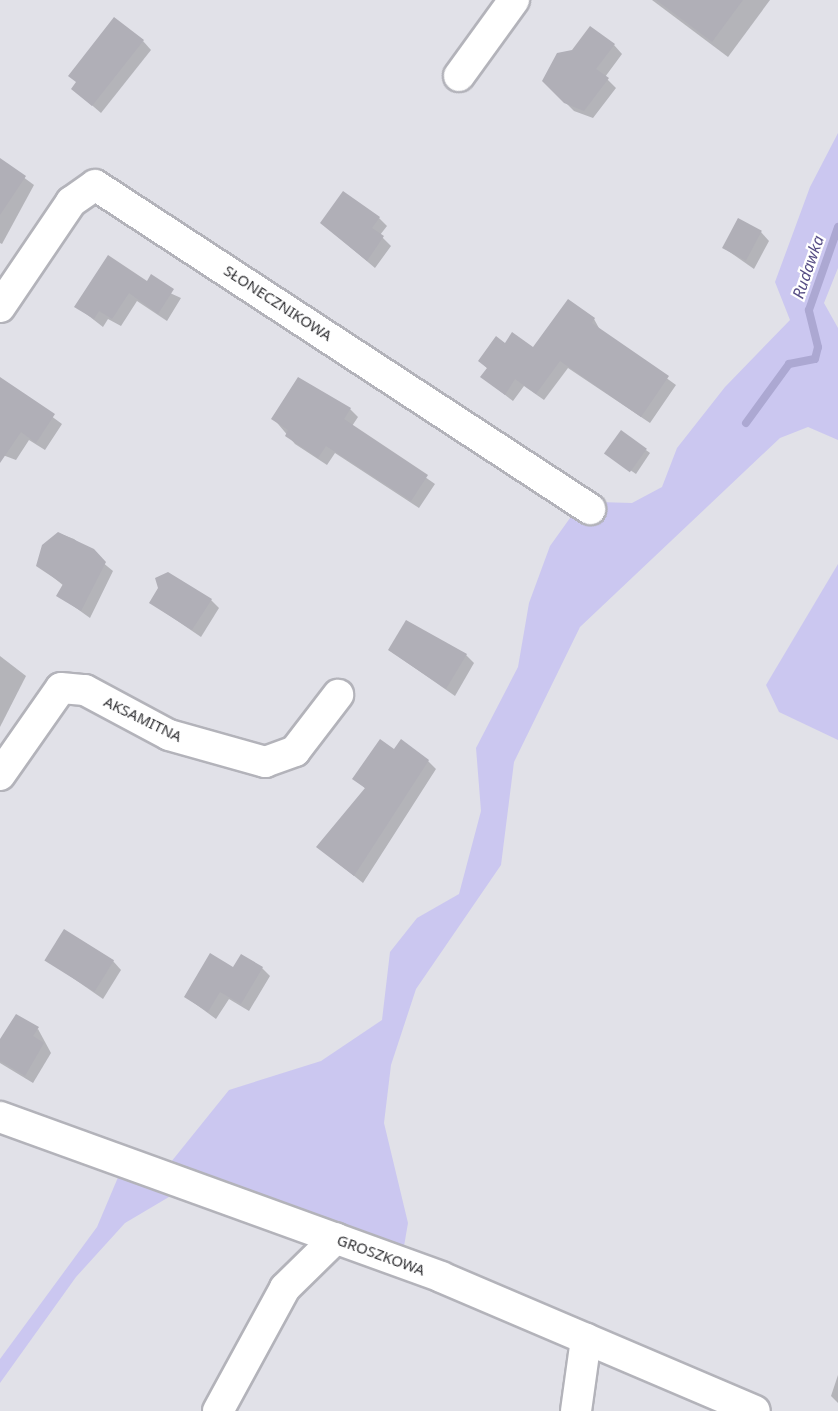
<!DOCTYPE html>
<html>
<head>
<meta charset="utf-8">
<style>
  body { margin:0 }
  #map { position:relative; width:838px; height:1411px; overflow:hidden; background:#e1e1e8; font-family:"Noto Sans",sans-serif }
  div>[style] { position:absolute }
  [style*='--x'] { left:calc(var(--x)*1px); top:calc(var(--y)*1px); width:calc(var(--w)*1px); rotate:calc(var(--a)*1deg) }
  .green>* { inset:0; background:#cbc7f0 }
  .shadow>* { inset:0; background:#0003 }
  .stream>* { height:8px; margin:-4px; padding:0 4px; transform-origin:4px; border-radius:4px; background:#aca8d2 }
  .building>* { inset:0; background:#b0afb7; transform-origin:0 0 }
  .roads { filter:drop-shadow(2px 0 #b3b3ba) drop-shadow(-2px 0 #b3b3ba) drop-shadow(0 2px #b3b3ba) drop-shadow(0 -2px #b3b3ba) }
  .minor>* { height:30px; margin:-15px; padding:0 15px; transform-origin:15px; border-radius:15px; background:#fff }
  span { translate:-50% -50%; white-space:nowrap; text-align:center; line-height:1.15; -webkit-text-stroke:4.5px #fff; paint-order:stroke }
  .street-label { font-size:15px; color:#323235 }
  .water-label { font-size:16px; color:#564d85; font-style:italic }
</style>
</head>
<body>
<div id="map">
  <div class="green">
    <i style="clip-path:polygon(838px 133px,838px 268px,824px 303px,838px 328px,838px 440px,808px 427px,780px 438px,580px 627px,514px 762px,501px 865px,416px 989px,391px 1065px,384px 1123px,408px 1223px,403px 1252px,171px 1162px,229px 1090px,321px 1061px,382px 1020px,390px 952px,417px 918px,459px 894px,481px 811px,476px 748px,518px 667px,529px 603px,550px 546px,575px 511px,598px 502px,632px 503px,662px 487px,677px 448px,725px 387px,790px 320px,775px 282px,810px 187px)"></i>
    <i style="clip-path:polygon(838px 564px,838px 740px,779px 712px,766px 685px)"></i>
    <i style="clip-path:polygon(119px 1175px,174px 1194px,125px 1223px,76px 1277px,0 1383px,0 1359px,97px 1227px)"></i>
  </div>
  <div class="shadow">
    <i style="clip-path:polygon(652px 0,770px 0,728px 57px)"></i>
    <i style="clip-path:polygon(143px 41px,151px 50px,101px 113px,73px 89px)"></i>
    <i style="clip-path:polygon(614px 45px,622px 54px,605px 77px,616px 88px,593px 118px,574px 111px,544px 81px)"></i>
    <i style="clip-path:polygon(0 160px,34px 185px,2px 244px,0 243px)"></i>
    <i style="clip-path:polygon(379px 218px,387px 226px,380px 235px,391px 246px,375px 268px,331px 231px)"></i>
    <i style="clip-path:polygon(761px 232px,769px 241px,754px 269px,724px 248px)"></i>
    <i style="clip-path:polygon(148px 283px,181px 298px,167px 321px,137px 301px,121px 326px,108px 319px,103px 327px,76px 306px)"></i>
    <i style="clip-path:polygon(594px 319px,600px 330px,676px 385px,650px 423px,568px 368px,544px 400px,524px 386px,513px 401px,482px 377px,488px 369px,480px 361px,505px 345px,534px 349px)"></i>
    <i style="clip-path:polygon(5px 382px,62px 424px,45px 450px,29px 440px,16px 460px,0 454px,0 390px)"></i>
    <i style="clip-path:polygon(350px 409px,358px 417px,352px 426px,435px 484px,419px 508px,335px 453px,327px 465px,295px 444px,273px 418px)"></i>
    <i style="clip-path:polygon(646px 450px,650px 453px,636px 474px,611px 457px)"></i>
    <i style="clip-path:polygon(58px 533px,74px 539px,113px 571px,90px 618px,58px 595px,64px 586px,38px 565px)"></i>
    <i style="clip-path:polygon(211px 600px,219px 608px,201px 637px,151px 603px)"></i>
    <i style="clip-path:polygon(389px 650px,466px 655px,474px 663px,455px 696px)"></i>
    <i style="clip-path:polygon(0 656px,26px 676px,0 727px)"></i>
    <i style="clip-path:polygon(394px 751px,428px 761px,436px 769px,363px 883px,318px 847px,366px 789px,354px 778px)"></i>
    <i style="clip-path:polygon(47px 960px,113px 961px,121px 970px,103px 999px)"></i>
    <i style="clip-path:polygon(262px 968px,270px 976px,249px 1011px,229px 999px,216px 1019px,186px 997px,234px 969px)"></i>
    <i style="clip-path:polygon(38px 1029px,51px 1053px,33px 1083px,0 1063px,0 1042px)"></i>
    <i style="clip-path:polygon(838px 1375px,838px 1403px,831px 1396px)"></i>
  </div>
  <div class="stream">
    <i style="--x:746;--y:423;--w:73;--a:-53.9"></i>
    <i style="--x:789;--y:364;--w:26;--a:-11"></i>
    <i style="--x:815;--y:359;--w:12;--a:-76"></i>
    <i style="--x:818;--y:347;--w:38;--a:-104"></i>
    <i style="--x:809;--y:310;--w:88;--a:-70.7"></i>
  </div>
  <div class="building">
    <i style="clip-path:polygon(656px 0,743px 0,712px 42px)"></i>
    <i style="clip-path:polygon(114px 17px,144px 40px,92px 106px,71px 89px,76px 82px,68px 76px)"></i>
    <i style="clip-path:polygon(590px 26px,615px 44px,596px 69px,609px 78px,584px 111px,564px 103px,542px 81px,557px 53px,572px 50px)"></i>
    <i style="clip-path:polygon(0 158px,26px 176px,0 215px)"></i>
    <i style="clip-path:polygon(343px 191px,380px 217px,372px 228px,384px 236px,367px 261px,320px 223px)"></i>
    <i style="left:738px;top:218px;width:27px;height:34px;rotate:28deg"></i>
    <i style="clip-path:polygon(108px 255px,147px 281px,151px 274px,174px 289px,158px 314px,129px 293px,112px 319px,99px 311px,94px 319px,74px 307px)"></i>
    <i style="clip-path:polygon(568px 299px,595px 318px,592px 323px,669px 376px,641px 417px,560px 361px,536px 394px,515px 379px,505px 395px,480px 377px,487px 368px,478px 361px,496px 336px,505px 343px,512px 332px,533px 347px)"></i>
    <i style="clip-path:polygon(0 377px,55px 414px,36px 443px,21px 432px,0 463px)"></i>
    <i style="clip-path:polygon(298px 377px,351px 408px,344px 419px,428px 475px,411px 501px,326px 446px,318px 458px,285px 436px,288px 430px,271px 419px)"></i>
    <i style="left:621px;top:430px;width:32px;height:29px;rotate:36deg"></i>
    <i style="clip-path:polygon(58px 532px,94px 549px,106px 562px,81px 611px,56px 596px,63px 584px,36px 566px,42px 545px)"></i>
    <i style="clip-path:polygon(168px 572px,212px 599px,192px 630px,149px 603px,158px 588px,155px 578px)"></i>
    <i style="clip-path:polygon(406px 620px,467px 654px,446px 689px,388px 650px)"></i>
    <i style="clip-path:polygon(380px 739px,394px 749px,401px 739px,429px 760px,354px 876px,316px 847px,365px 788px,352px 779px)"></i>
    <i style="left:64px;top:929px;width:59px;height:37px;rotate:32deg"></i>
    <i style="clip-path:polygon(210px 953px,233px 967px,241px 954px,263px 967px,241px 1004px,220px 992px,208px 1012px,184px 997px)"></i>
    <i style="clip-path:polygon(16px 1014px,39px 1027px,33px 1036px,44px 1043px,25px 1076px,0 1061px,0 1039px)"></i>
  </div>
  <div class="roads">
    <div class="minor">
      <i style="--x:459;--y:76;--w:94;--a:-54.1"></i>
      <i style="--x:0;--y:307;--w:127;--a:-55.9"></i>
      <i style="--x:71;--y:202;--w:29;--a:-35"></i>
      <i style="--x:95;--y:185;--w:592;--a:33.21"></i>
      <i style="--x:0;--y:775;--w:106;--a:-55"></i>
      <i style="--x:61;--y:688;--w:24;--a:5"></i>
      <i style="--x:85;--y:690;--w:95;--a:28.2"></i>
      <i style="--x:169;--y:735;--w:100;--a:15.7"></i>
      <i style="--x:265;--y:762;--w:32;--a:-20"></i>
      <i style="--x:295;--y:751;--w:71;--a:-52.5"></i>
      <i style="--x:0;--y:1117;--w:469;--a:19.9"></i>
      <i style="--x:441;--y:1277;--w:341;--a:23.1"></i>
      <i style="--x:218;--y:1411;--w:140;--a:-61.4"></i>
      <i style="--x:285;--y:1288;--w:71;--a:-44.4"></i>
      <i style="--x:576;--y:1411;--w:73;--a:-82.1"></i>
    </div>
  </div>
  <div class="street-label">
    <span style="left:278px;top:303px;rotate:33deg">SŁONECZNIKOWA</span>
    <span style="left:143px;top:719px;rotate:26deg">AKSAMITNA</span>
    <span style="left:381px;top:1255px;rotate:20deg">GROSZKOWA</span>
  </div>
  <div class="water-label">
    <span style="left:808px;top:267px;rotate:-71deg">Rudawka</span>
  </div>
</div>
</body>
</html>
